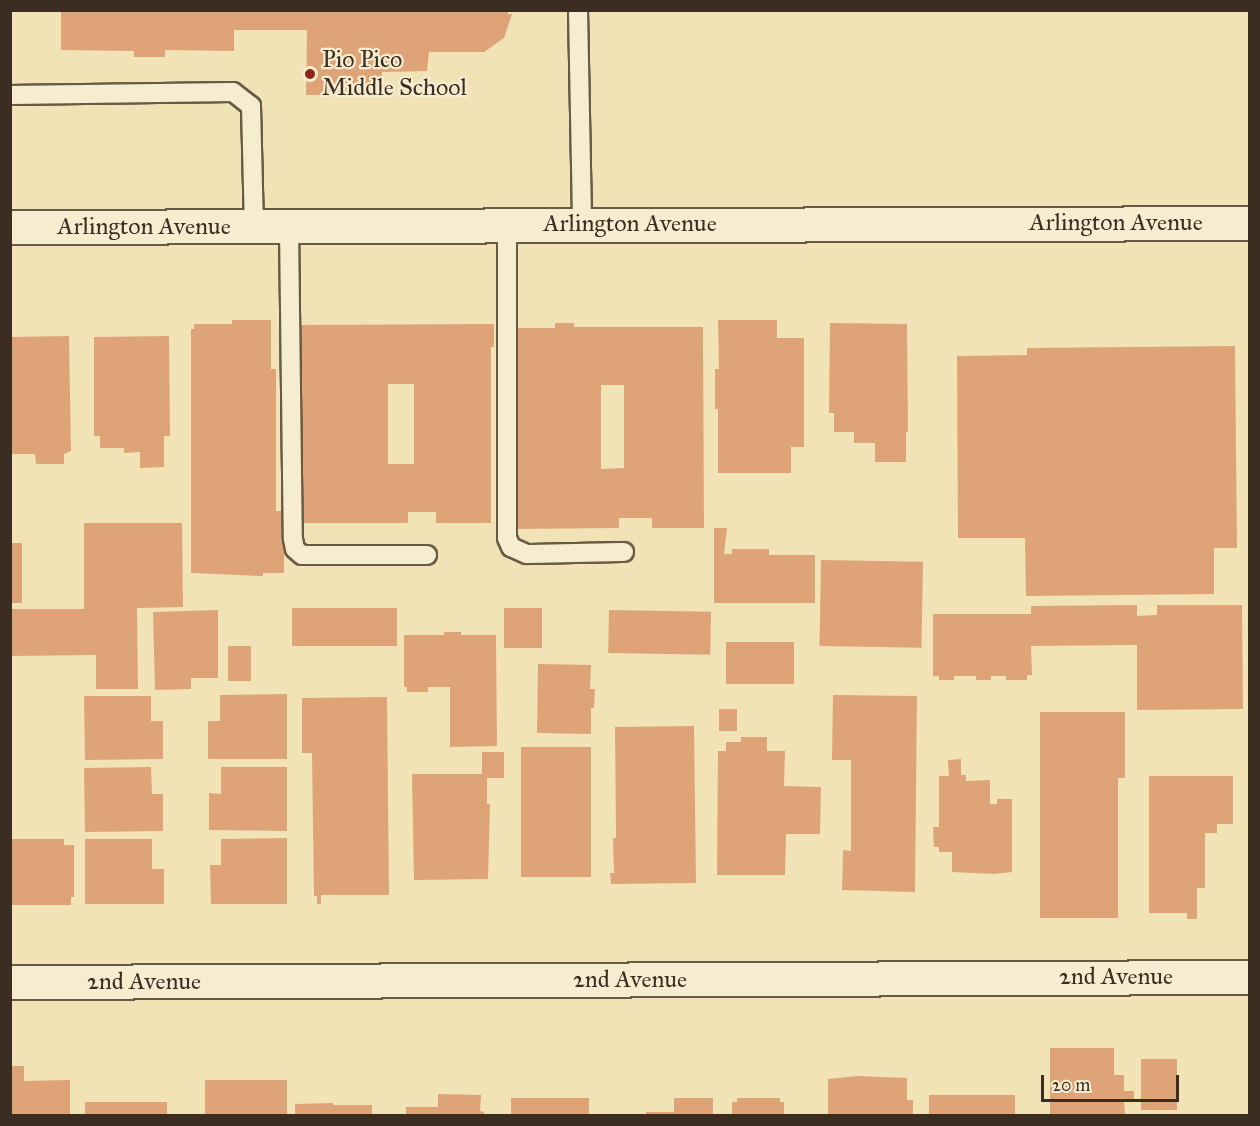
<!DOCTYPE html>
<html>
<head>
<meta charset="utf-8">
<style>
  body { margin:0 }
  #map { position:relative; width:1260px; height:1126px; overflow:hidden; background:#f1e3b6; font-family:"IM FELL Great Primer",serif }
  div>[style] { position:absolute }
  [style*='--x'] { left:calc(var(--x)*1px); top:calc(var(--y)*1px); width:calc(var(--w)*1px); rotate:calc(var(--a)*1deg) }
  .building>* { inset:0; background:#dea477; transform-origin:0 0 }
  .roads { filter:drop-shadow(2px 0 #685a46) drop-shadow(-2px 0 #685a46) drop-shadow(0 2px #685a46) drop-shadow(0 -2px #685a46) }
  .lane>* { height:18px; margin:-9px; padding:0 9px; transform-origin:9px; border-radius:9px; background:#f6edd0 }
  .street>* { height:33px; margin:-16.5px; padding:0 16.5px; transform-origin:16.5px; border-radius:16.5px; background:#f6edd0 }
  .secondary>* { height:33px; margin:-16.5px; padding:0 16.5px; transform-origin:16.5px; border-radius:16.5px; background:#f6edd0 }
  .dots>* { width:16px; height:16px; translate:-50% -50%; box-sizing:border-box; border:3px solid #f6edd0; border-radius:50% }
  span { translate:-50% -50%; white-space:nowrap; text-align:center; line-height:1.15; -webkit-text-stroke:4.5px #f6edd0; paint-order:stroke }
  .poi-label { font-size:24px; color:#3b2d21 }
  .left { translate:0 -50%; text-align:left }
  .street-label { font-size:24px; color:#3b2d21 }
  .frame { position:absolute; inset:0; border:12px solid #3b2d21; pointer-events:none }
  .scale { position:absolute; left:1041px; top:1075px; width:138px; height:27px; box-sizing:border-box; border:3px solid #3b2d21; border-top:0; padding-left:8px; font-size:18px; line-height:21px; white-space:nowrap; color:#3b2d21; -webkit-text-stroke:4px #f6edd0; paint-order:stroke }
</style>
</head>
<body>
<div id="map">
  <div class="building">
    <i style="clip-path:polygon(61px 10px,508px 10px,508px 14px,512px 14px,504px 38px,484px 52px,429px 52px,427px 71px,382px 72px,381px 95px,306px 95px,307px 30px,234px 30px,234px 51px,165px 50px,165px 57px,134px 57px,134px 51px,61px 50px)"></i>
    <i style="clip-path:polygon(232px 320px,271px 320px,271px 369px,276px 369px,276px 511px,284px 511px,284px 573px,263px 573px,263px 576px,191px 573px,191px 329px,194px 329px,194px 324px,232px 324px)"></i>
    <i style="clip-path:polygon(718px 320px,777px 320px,777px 338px,804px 338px,804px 447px,791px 447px,791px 473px,718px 473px,718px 409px,715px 409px,715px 369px,719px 369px)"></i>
    <i style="clip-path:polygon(evenodd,555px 323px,574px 323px,574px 327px,703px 327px,704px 528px,652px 528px,652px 518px,619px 518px,619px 528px,512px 529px,511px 328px,555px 328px,555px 323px,601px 385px,624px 385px,624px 468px,601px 469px,601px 385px)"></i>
    <i style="clip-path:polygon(830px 323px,907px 324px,908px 432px,906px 432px,906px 462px,875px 462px,875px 443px,854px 443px,854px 432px,834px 432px,834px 413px,829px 413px)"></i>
    <i style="clip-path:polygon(evenodd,494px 324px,494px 347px,491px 347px,491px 523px,436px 523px,436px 512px,408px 512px,408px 523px,301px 523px,300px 347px,297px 347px,297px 325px,494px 324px,388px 384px,414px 384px,414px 464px,388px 464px,388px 384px)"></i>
    <i style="clip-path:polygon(69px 336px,71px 451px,64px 454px,64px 464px,36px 464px,35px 454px,10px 454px,10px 337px)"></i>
    <i style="clip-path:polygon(169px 336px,170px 436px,164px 436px,164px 467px,140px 468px,140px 452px,124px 453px,124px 448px,100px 448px,100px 436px,94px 436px,94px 337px)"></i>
    <i style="clip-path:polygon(1235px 346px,1237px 548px,1214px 548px,1214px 594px,1026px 596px,1025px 538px,958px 538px,957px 356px,1027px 355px,1027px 348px)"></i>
    <i style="clip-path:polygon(84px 523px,182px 523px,183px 607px,137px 608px,138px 689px,96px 689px,96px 655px,10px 656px,10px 609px,84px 609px)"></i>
    <i style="clip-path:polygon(714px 528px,727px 528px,724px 554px,732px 554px,732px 549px,769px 549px,769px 555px,815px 555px,815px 603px,714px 603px)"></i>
    <i style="left:10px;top:543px;width:12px;height:60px"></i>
    <i style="left:821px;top:560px;width:102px;height:86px;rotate:1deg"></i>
    <i style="clip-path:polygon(1137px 605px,1137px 616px,1157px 615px,1157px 605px,1242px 605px,1243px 709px,1137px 710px,1137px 645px,1031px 646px,1032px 675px,1027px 675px,1027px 680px,1006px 680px,1006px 676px,991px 676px,991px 680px,976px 680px,976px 676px,954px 676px,954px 680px,939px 680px,939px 676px,933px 676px,933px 614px,1031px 614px,1031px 606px)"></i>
    <i style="left:397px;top:608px;width:38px;height:105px;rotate:90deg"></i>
    <i style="left:504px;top:608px;width:38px;height:40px"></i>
    <i style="clip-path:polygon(218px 610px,218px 678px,191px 678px,191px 689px,155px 690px,153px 612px)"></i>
    <i style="left:609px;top:610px;width:102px;height:43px;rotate:1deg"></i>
    <i style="clip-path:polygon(444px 632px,461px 632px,461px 635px,496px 635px,497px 746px,450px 747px,450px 687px,428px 687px,428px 692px,407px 692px,407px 687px,404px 687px,404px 635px,444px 635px)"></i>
    <i style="left:726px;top:642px;width:68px;height:42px"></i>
    <i style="left:228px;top:646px;width:23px;height:35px"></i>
    <i style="clip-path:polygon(538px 664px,591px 665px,590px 689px,595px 689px,594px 708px,591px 708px,591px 734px,537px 733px)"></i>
    <i style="clip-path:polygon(287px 694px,287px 759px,208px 759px,208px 721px,220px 721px,220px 695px)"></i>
    <i style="clip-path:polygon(833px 695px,917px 696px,915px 892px,842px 890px,843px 850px,851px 851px,851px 760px,832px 760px)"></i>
    <i style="clip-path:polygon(84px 696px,151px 696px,151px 721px,163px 721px,163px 759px,85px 760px)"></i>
    <i style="clip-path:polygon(387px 697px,389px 895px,321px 895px,321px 904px,317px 904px,317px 896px,314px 896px,312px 753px,302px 753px,302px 698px)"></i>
    <i style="left:719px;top:709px;width:18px;height:22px"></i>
    <i style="clip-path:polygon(1040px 712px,1125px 712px,1125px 778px,1118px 778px,1118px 918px,1040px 918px)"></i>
    <i style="clip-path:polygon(694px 726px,696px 883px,611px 884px,610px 873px,614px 873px,613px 838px,616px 838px,615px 727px)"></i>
    <i style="clip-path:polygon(741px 737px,767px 737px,767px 751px,785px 751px,784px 786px,821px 787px,820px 834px,786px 834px,785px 875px,717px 875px,718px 751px,726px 751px,726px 742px,741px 742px)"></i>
    <i style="left:521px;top:747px;width:70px;height:130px"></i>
    <i style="clip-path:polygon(482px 752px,504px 752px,504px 778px,487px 778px,487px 804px,490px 804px,488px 879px,414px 880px,412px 774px,482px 774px)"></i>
    <i style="clip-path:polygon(961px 759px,961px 775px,966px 775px,966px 781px,990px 780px,990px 804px,997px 804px,997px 799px,1012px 799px,1012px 872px,994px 874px,952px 872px,952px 852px,939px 852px,939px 847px,934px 847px,933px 827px,939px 827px,939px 776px,949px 776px,948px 760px)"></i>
    <i style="clip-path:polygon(151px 767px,152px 794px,163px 794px,163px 831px,85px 832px,84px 768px)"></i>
    <i style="clip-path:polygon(221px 767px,287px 767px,287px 831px,209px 830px,209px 793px,221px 794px)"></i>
    <i style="clip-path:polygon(1149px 776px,1233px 776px,1233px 824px,1217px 824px,1217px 833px,1205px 833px,1205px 888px,1197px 888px,1197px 919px,1187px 919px,1187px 913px,1149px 913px)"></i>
    <i style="clip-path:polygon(287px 838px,287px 904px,211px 904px,210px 865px,221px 865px,221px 839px)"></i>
    <i style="clip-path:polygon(10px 839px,64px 839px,64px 845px,74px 845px,74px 897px,71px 897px,71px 905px,10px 905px)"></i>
    <i style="clip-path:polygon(85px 839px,152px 839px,152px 869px,164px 869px,164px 904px,85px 904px)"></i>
    <i style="clip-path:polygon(1050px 1048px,1114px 1048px,1114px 1075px,1124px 1075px,1124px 1091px,1134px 1091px,1134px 1100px,1124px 1100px,1125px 1116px,1050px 1116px)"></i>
    <i style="left:1141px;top:1059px;width:36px;height:51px"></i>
    <i style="clip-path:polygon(10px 1066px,24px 1066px,24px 1081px,70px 1080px,70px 1116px,10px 1116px)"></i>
    <i style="clip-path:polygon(857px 1076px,907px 1078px,907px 1100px,913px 1100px,913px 1116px,828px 1116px,828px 1079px)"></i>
    <i style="left:287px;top:1080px;width:36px;height:82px;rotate:90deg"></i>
    <i style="clip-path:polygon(438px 1094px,481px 1095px,480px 1111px,484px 1112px,484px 1116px,406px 1116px,406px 1107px,438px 1107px)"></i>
    <i style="left:1015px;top:1095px;width:21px;height:86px;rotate:90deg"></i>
    <i style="left:511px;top:1098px;width:78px;height:18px"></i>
    <i style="clip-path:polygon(674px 1098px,713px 1098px,713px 1116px,646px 1116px,646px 1112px,674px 1112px)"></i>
    <i style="clip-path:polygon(737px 1098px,780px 1098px,780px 1102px,784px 1102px,784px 1116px,732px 1116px,732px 1102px,737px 1102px)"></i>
    <i style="left:85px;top:1102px;width:82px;height:14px"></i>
    <i style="clip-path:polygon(333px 1103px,333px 1105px,372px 1105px,372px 1116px,295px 1116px,295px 1104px)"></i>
  </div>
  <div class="roads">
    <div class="lane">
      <i style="--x:578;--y:10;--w:214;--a:88.9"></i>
      <i style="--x:10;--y:95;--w:223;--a:-0.8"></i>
      <i style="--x:233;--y:92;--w:23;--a:38"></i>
      <i style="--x:251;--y:106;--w:121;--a:88.6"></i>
      <i style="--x:507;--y:224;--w:314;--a:90"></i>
      <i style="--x:507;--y:538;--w:10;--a:66"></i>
      <i style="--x:511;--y:547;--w:17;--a:24"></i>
      <i style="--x:527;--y:554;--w:97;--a:-1.2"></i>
      <i style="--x:289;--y:227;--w:312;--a:89.3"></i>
      <i style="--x:293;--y:539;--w:10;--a:79"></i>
      <i style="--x:295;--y:549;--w:9;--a:41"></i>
      <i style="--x:302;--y:555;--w:125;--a:0"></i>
    </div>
    <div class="street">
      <i style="--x:10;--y:982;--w:1240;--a:-0.23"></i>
    </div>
    <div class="secondary">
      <i style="--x:10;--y:227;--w:1240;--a:-0.18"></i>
    </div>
  </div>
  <div class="dots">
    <i style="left:310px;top:74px;background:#8f2418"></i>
  </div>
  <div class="poi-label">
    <span class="left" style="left:322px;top:74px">Pio Pico<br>Middle School</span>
  </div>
  <div class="street-label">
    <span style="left:1116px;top:223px">Arlington Avenue</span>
    <span style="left:630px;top:224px">Arlington Avenue</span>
    <span style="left:144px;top:227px">Arlington Avenue</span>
    <span style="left:1116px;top:977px">2nd Avenue</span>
    <span style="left:630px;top:980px">2nd Avenue</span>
    <span style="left:144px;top:982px">2nd Avenue</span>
  </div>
  <div class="frame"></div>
  <div class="scale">20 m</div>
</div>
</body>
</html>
